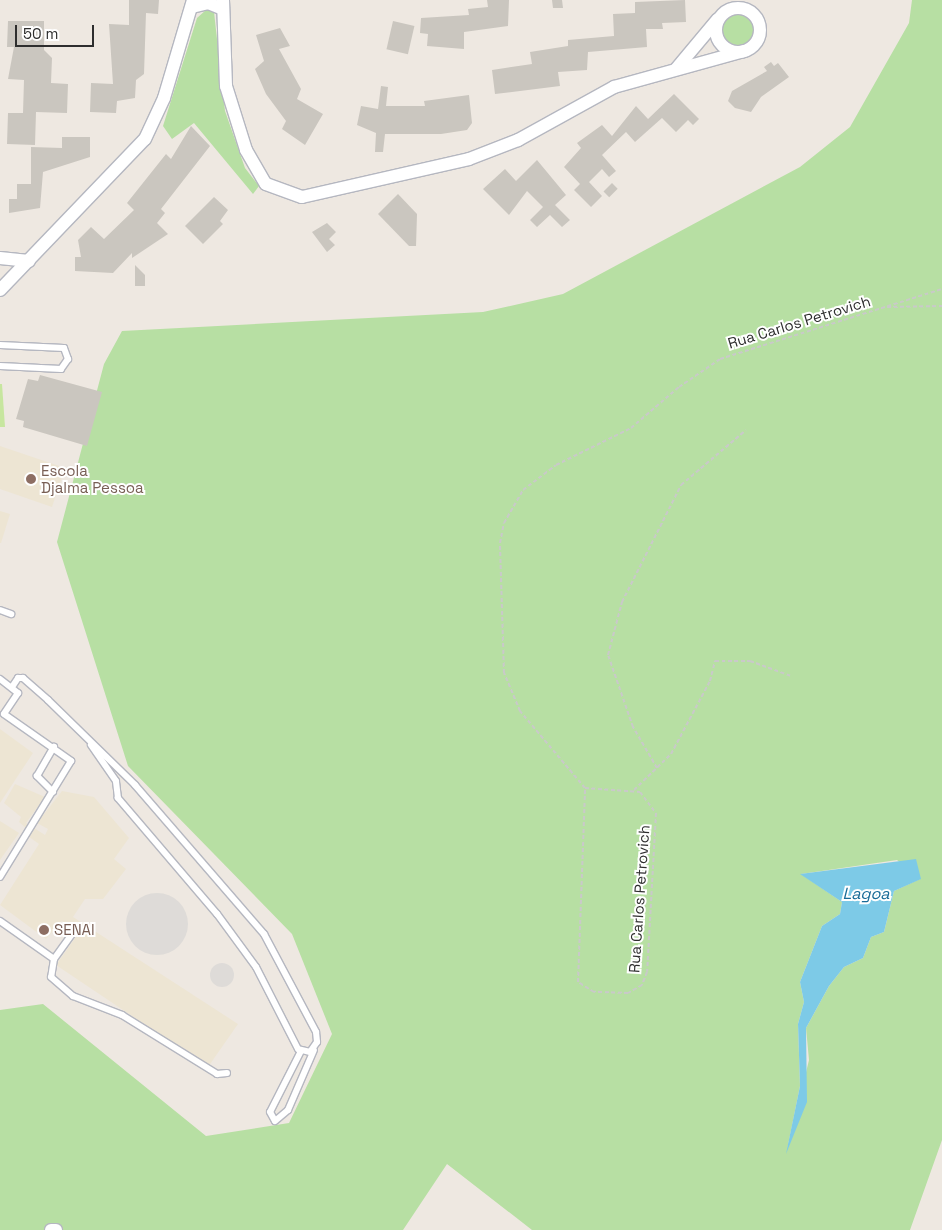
<!DOCTYPE html>
<html>
<head>
<meta charset="utf-8">
<style>
  body { margin:0 }
  #map { position:relative; width:942px; height:1230px; overflow:hidden; background:#eee8e1; font-family:"Space Grotesk",sans-serif }
  div>[style] { position:absolute }
  [style*='--x'] { left:calc(var(--x)*1px); top:calc(var(--y)*1px); width:calc(var(--w)*1px); rotate:calc(var(--a)*1deg) }
  .education>* { inset:0; background:#ede5d3 }
  .green>* { inset:0; background:#b7dfa3 }
  .round { border-radius:50% }
  .pitch>* { inset:0; background:#c7e69f }
  .plaza>* { inset:0; background:#dedbd8 }
  .water>* { inset:0; background:#7dcae7 }
  .building>* { inset:0; background:#cac6bf; transform-origin:0 0 }
  .path>* { height:2px; margin-top:-1px; transform-origin:0; background:repeating-linear-gradient(90deg,#c9c9c9 0 4px,transparent 0 6.5px) }
  .roads { filter:drop-shadow(1px 0 #b5b7c0) drop-shadow(-1px 0 #b5b7c0) drop-shadow(0 1px #b5b7c0) drop-shadow(0 -1px #b5b7c0) }
  .lane>* { height:6px; margin:-3px; padding:0 3px; transform-origin:3px; border-radius:3px; background:#fff }
  .street>* { height:12px; margin:-6px; padding:0 6px; transform-origin:6px; border-radius:6px; background:#fff }
  .street>.ring { margin:-6px; padding:0; box-sizing:content-box; background:none; border:12px solid #fff; border-radius:50% }
  .dots>* { width:14px; height:14px; translate:-50% -50%; box-sizing:border-box; border:2px solid #fff; border-radius:50% }
  span { translate:-50% -50%; white-space:nowrap; text-align:center; line-height:1.15; -webkit-text-stroke:4px #fff; paint-order:stroke }
  .street-label { font-size:15px; color:#2e2e2e }
  .education-label { font-size:15px; color:#785e54 }
  .left { translate:0 -50%; text-align:left }
  .water-label { font-size:16px; color:#186b97; font-style:italic }
  .scale { position:absolute; left:15px; top:25px; width:79px; height:22px; box-sizing:border-box; border:2px solid #2e2e2e; border-top:0; padding-left:6px; font-size:15px; line-height:18px; white-space:nowrap; color:#2e2e2e; -webkit-text-stroke:4px #fff; paint-order:stroke }
</style>
</head>
<body>
<div id="map">
  <div class="education">
    <i style="clip-path:polygon(0 446px,65px 468px,52px 507px,0 489px)"></i>
    <i style="clip-path:polygon(0 511px,10px 514px,1px 543px,0 543px)"></i>
    <i style="clip-path:polygon(0 729px,33px 753px,0 803px)"></i>
    <i style="clip-path:polygon(15px 784px,45px 797px,26px 823px,45px 835px,48px 829px,37px 823px,62px 791px,94px 797px,129px 838px,114px 859px,126px 869px,103px 899px,85px 899px,73px 917px,238px 1024px,208px 1067px,56px 965px,78px 934px,70px 927px,62px 921px,46px 939px,0 905px,39px 844px,25px 834px,27px 829px,19px 822px,21px 817px,4px 803px)"></i>
    <i style="clip-path:polygon(0 821px,19px 833px,0 860px)"></i>
  </div>
  <div class="green">
    <i style="clip-path:polygon(evenodd,912px 0,942px 0,942px 1140px,910px 1230px,532px 1230px,447px 1164px,403px 1230px,0 1230px,0 1010px,43px 1004px,206px 1136px,289px 1123px,332px 1034px,292px 934px,128px 766px,57px 542px,104px 364px,122px 331px,483px 312px,563px 294px,800px 167px,850px 127px,909px 23px,912px 0,897px 860px,920px 879px,894px 891px,884px 932px,871px 937px,863px 958px,844px 967px,829px 986px,806px 1028px,809px 1060px,787px 1150px,800px 1086px,798px 1024px,804px 1002px,800px 982px,822px 926px,840px 914px,842px 902px,801px 874px,897px 860px)"></i>
    <i style="clip-path:polygon(206px 10px,214px 12px,225px 111px,245px 168px,259px 186px,253px 194px,194px 123px,172px 139px,163px 126px,197px 18px)"></i>
    <i class="round" style="left:722px;top:14px;width:32px;height:32px"></i>
  </div>
  <div class="pitch">
    <i style="clip-path:polygon(0 384px,2px 384px,5px 427px,0 427px)"></i>
  </div>
  <div class="plaza">
    <i class="round" style="left:126px;top:893px;width:62px;height:62px"></i>
    <i class="round" style="left:210px;top:963px;width:24px;height:24px"></i>
  </div>
  <div class="water">
    <i style="clip-path:polygon(916px 859px,921px 879px,894px 891px,884px 932px,871px 937px,863px 958px,844px 967px,829px 986px,806px 1028px,807px 1102px,786px 1154px,800px 1086px,798px 1024px,804px 1002px,800px 982px,822px 926px,840px 914px,842px 902px,800px 874px)"></i>
  </div>
  <div class="building">
    <i style="clip-path:polygon(129px 0,159px 0,158px 14px,146px 13px,144px 74px,136px 80px,135px 98px,117px 101px,116px 113px,90px 112px,91px 83px,113px 84px,109px 24px,129px 25px)"></i>
    <i style="clip-path:polygon(487px 0,509px 0,508px 26px,464px 32px,464px 49px,427px 46px,428px 34px,420px 33px,421px 18px,469px 15px,468px 9px,488px 7px)"></i>
    <i style="clip-path:polygon(552px 0,562px 0,563px 8px,553px 8px)"></i>
    <i style="clip-path:polygon(685px 0,686px 22px,662px 23px,663px 29px,646px 29px,647px 47px,588px 52px,587px 70px,558px 72px,560px 86px,495px 94px,492px 70px,532px 64px,530px 52px,568px 46px,568px 40px,614px 36px,613px 14px,635px 13px,635px 2px)"></i>
    <i style="clip-path:polygon(8px 21px,44px 21px,44px 50px,52px 58px,51px 83px,68px 84px,67px 113px,36px 112px,35px 145px,7px 144px,8px 113px,23px 113px,24px 80px,8px 79px,14px 47px,7px 47px)"></i>
    <i style="left:393px;top:21px;width:22px;height:29px;rotate:13deg"></i>
    <i style="clip-path:polygon(280px 28px,290px 46px,279px 49px,301px 89px,297px 99px,323px 114px,305px 145px,282px 129px,286px 121px,266px 94px,255px 69px,264px 61px,256px 35px)"></i>
    <i style="clip-path:polygon(771px 62px,774px 66px,778px 63px,789px 77px,761px 97px,751px 112px,735px 108px,728px 101px,732px 91px,767px 71px,764px 67px)"></i>
    <i style="clip-path:polygon(381px 86px,388px 87px,386px 106px,425px 106px,424px 101px,469px 95px,472px 123px,467px 130px,441px 134px,385px 134px,383px 152px,375px 152px,376px 133px,357px 125px,361px 106px,378px 109px)"></i>
    <i style="clip-path:polygon(674px 94px,699px 119px,693px 125px,688px 120px,676px 132px,662px 118px,635px 142px,626px 132px,602px 155px,616px 171px,609px 177px,602px 169px,589px 182px,602px 196px,591px 207px,574px 190px,580px 184px,564px 167px,581px 148px,577px 143px,602px 125px,612px 136px,636px 106px,648px 119px)"></i>
    <i style="clip-path:polygon(191px 126px,210px 146px,161px 209px,165px 213px,157px 223px,168px 234px,132px 258px,132px 253px,113px 273px,75px 271px,75px 257px,81px 257px,78px 240px,91px 227px,104px 239px,134px 210px,127px 203px,166px 154px,171px 159px)"></i>
    <i style="clip-path:polygon(62px 137px,90px 137px,90px 157px,43px 172px,40px 208px,9px 213px,9px 199px,17px 199px,17px 184px,31px 184px,31px 147px,62px 148px)"></i>
    <i style="clip-path:polygon(537px 160px,566px 195px,555px 205px,570px 220px,562px 227px,550px 215px,537px 227px,530px 220px,543px 207px,527px 191px,509px 215px,483px 189px,505px 169px,516px 181px)"></i>
    <i style="left:612px;top:183px;width:8px;height:12px;rotate:45deg"></i>
    <i style="clip-path:polygon(398px 194px,417px 214px,416px 246px,409px 246px,378px 214px)"></i>
    <i style="clip-path:polygon(214px 197px,228px 210px,220px 221px,223px 224px,203px 244px,185px 226px)"></i>
    <i style="clip-path:polygon(327px 223px,336px 232px,329px 239px,335px 245px,327px 252px,312px 232px)"></i>
    <i style="clip-path:polygon(135px 265px,145px 275px,145px 286px,135px 286px)"></i>
    <i style="clip-path:polygon(40px 375px,102px 392px,87px 446px,23px 427px,24px 421px,16px 419px,28px 379px,38px 381px)"></i>
  </div>
  <div class="path">
    <i style="--x:887;--y:307;--w:55;--a:-1"></i>
    <i style="--x:657;--y:768;--w:48;--a:-120.3"></i>
    <i style="--x:633;--y:727;--w:76;--a:-109.1"></i>
    <i style="--x:608;--y:655;--w:55;--a:-75.2"></i>
    <i style="--x:622;--y:602;--w:131;--a:-63.2"></i>
    <i style="--x:681;--y:485;--w:85;--a:-40.2"></i>
    <i style="--x:585;--y:788;--w:55;--a:4.2"></i>
    <i style="--x:640;--y:792;--w:26;--a:53"></i>
    <i style="--x:656;--y:813;--w:159;--a:93.2"></i>
    <i style="--x:647;--y:972;--w:14;--a:111"></i>
    <i style="--x:642;--y:985;--w:16;--a:150"></i>
    <i style="--x:628;--y:993;--w:34;--a:-178"></i>
    <i style="--x:594;--y:992;--w:19;--a:-148"></i>
    <i style="--x:578;--y:982;--w:194;--a:-87.9"></i>
    <i style="--x:585;--y:788;--w:101;--a:-130.2"></i>
    <i style="--x:520;--y:711;--w:41;--a:-112.8"></i>
    <i style="--x:504;--y:673;--w:130;--a:-91.8"></i>
    <i style="--x:500;--y:543;--w:20;--a:-79"></i>
    <i style="--x:504;--y:523;--w:38;--a:-60"></i>
    <i style="--x:523;--y:490;--w:41;--a:-37.1"></i>
    <i style="--x:556;--y:465;--w:84;--a:-26.3"></i>
    <i style="--x:631;--y:428;--w:63;--a:-40.5"></i>
    <i style="--x:679;--y:387;--w:50;--a:-34.3"></i>
    <i style="--x:720;--y:359;--w:233;--a:-17.5"></i>
    <i style="--x:634;--y:790;--w:52;--a:-44.2"></i>
    <i style="--x:671;--y:754;--w:83;--a:-61.9"></i>
    <i style="--x:710;--y:681;--w:21;--a:-76"></i>
    <i style="--x:715;--y:661;--w:35;--a:0"></i>
    <i style="--x:750;--y:661;--w:44;--a:20.1"></i>
  </div>
  <div class="roads">
    <div class="lane">
      <i style="--x:0;--y:345;--w:64;--a:2.7"></i>
      <i style="--x:64;--y:348;--w:12;--a:70"></i>
      <i style="--x:68;--y:359;--w:12;--a:125"></i>
      <i style="--x:61;--y:369;--w:61;--a:-177.2"></i>
      <i style="--x:0;--y:610;--w:12;--a:20"></i>
      <i style="--x:0;--y:679;--w:23;--a:38"></i>
      <i style="--x:18;--y:693;--w:25;--a:124"></i>
      <i style="--x:4;--y:714;--w:82;--a:35"></i>
      <i style="--x:71;--y:761;--w:136;--a:121.5"></i>
      <i style="--x:12;--y:687;--w:11;--a:-56"></i>
      <i style="--x:18;--y:678;--w:5;--a:0"></i>
      <i style="--x:23;--y:678;--w:33;--a:41"></i>
      <i style="--x:48;--y:700;--w:122;--a:44.3"></i>
      <i style="--x:135;--y:785;--w:197;--a:49.1"></i>
      <i style="--x:264;--y:934;--w:111;--a:62"></i>
      <i style="--x:316;--y:1032;--w:10;--a:84"></i>
      <i style="--x:317;--y:1042;--w:12;--a:125"></i>
      <i style="--x:310;--y:1052;--w:12;--a:-166"></i>
      <i style="--x:298;--y:1049;--w:92;--a:-117.1"></i>
      <i style="--x:256;--y:967;--w:66;--a:-126.3"></i>
      <i style="--x:217;--y:914;--w:153;--a:-130.5"></i>
      <i style="--x:118;--y:798;--w:17;--a:-97"></i>
      <i style="--x:116;--y:781;--w:44;--a:-124.8"></i>
      <i style="--x:53;--y:792;--w:23;--a:-135"></i>
      <i style="--x:37;--y:776;--w:34;--a:-60"></i>
      <i style="--x:0;--y:921;--w:66;--a:35.1"></i>
      <i style="--x:54;--y:959;--w:32;--a:-54"></i>
      <i style="--x:54;--y:959;--w:18;--a:99"></i>
      <i style="--x:51;--y:977;--w:29;--a:41"></i>
      <i style="--x:73;--y:996;--w:53;--a:21.2"></i>
      <i style="--x:122;--y:1015;--w:112;--a:31.8"></i>
      <i style="--x:217;--y:1074;--w:10;--a:-6"></i>
      <i style="--x:301;--y:1051;--w:68;--a:116.9"></i>
      <i style="--x:270;--y:1112;--w:10;--a:61"></i>
      <i style="--x:275;--y:1121;--w:17;--a:-40"></i>
      <i style="--x:288;--y:1110;--w:65;--a:-66.6"></i>
    </div>
    <div class="street">
      <i style="--x:223;--y:0;--w:86;--a:88"></i>
      <i style="--x:226;--y:86;--w:67;--a:72.6"></i>
      <i style="--x:246;--y:150;--w:39;--a:60"></i>
      <i style="--x:266;--y:184;--w:38;--a:20"></i>
      <i style="--x:302;--y:197;--w:171;--a:-12.8"></i>
      <i style="--x:469;--y:159;--w:53;--a:-21.2"></i>
      <i style="--x:518;--y:140;--w:110;--a:-28.9"></i>
      <i style="--x:614;--y:87;--w:135;--a:-15.5"></i>
      <i style="--x:192;--y:7;--w:16;--a:-14"></i>
      <i style="--x:208;--y:3;--w:16;--a:22"></i>
      <i class="ring" style="left:716px;top:8px;width:32px;height:32px"></i>
      <i style="--x:676;--y:69;--w:65;--a:-50"></i>
      <i style="--x:0;--y:258;--w:29;--a:6"></i>
      <i style="--x:0;--y:290;--w:209;--a:-46.2"></i>
      <i style="--x:145;--y:139;--w:45;--a:-65.1"></i>
      <i style="--x:164;--y:98;--w:102;--a:-73.5"></i>
      <i style="--x:51;--y:1230;--w:5;--a:0"></i>
    </div>
  </div>
  <div class="dots">
    <i style="left:31px;top:479px;background:#8d6e63"></i>
    <i style="left:44px;top:930px;background:#8d6e63"></i>
  </div>
  <div class="street-label">
    <span style="left:799px;top:322px;rotate:-17deg">Rua Carlos Petrovich</span>
    <span style="left:639px;top:899px;rotate:-86deg">Rua Carlos Petrovich</span>
  </div>
  <div class="education-label">
    <span class="left" style="left:41px;top:479px">Escola<br>Djalma Pessoa</span>
    <span class="left" style="left:54px;top:930px">SENAI</span>
  </div>
  <div class="water-label">
    <span style="left:866px;top:894px">Lagoa</span>
  </div>
  <div class="scale">50 m</div>
</div>
</body>
</html>
